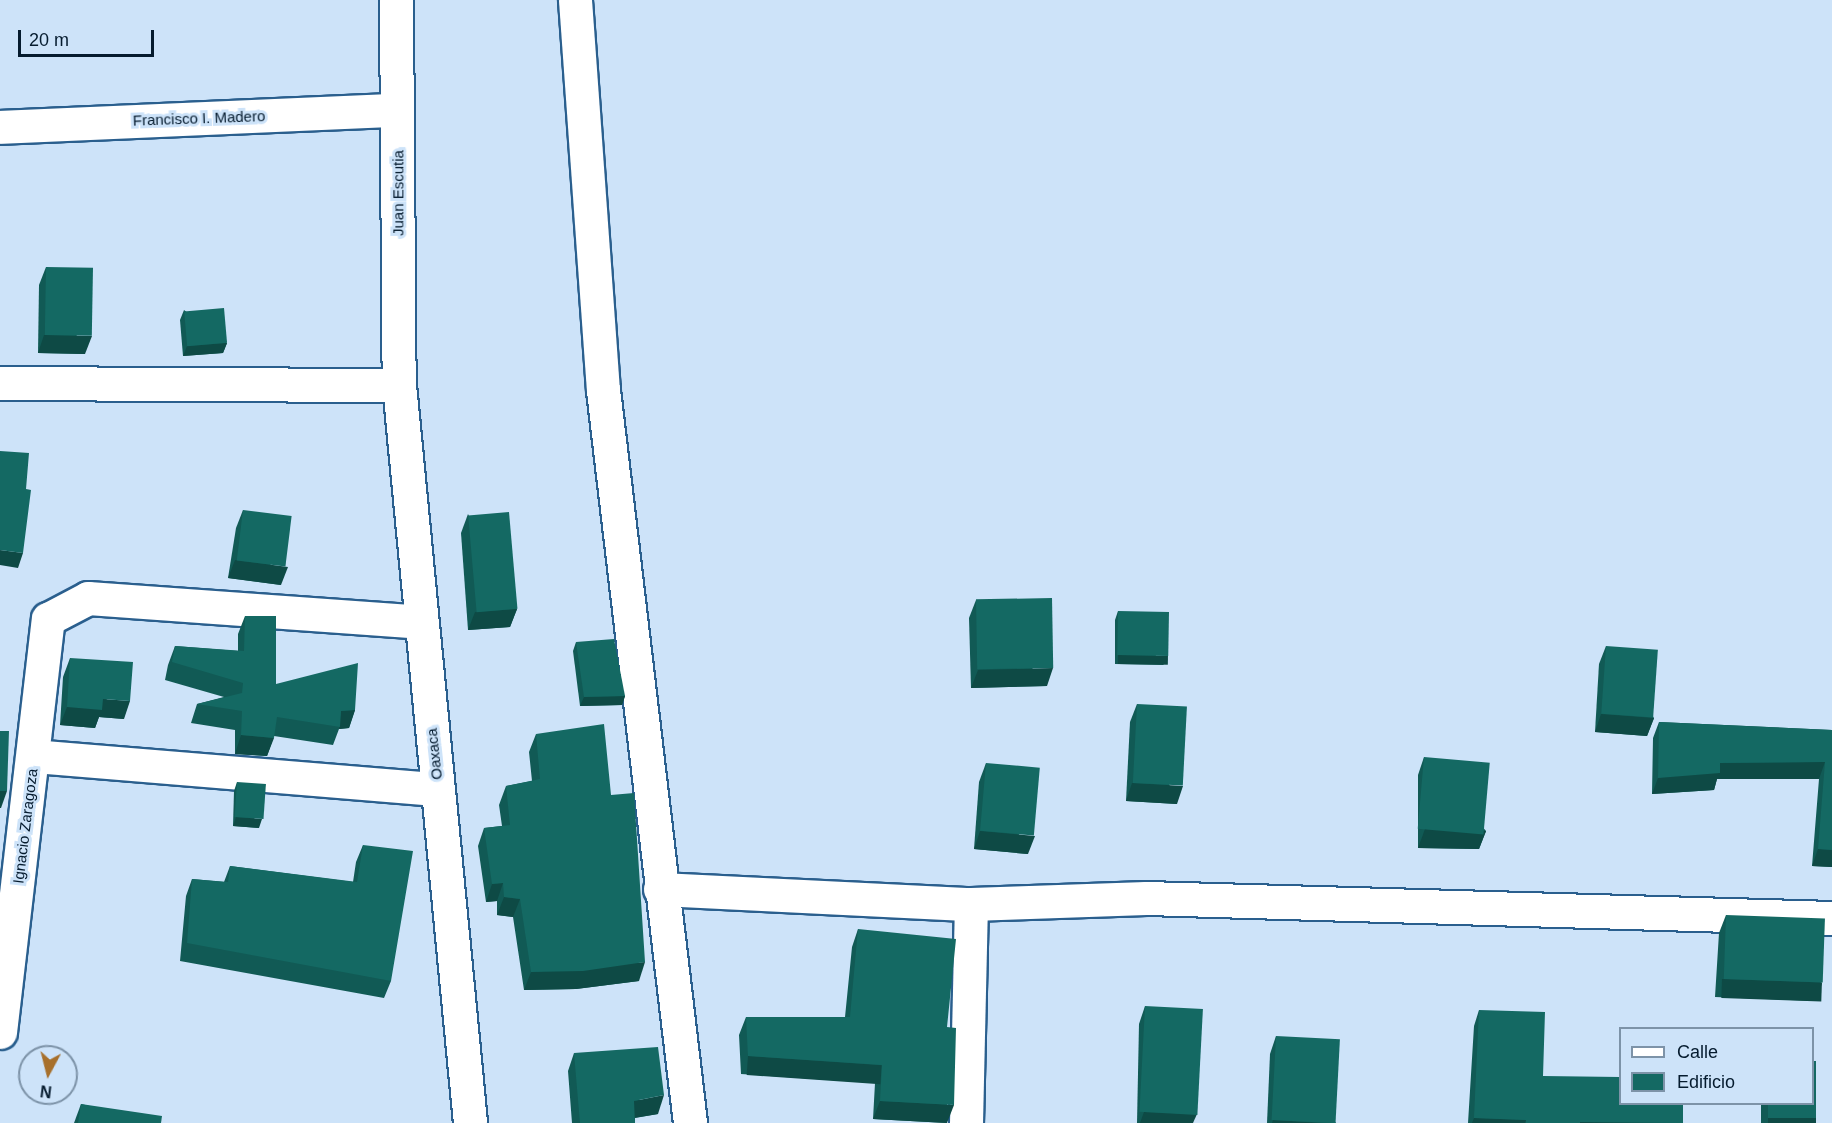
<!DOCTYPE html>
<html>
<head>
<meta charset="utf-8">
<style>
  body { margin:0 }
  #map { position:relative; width:1832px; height:1123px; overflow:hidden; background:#cde3f9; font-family:Arial,sans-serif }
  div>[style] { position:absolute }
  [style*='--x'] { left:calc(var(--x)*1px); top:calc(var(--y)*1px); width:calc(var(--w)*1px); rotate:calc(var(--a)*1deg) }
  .roads { filter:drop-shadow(2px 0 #2a5f8e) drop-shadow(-2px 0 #2a5f8e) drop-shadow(0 2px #2a5f8e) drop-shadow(0 -2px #2a5f8e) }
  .minor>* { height:33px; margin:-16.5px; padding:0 16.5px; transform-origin:16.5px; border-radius:16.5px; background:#fff }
  .wall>* { inset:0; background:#115a55 }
  .shaded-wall>* { inset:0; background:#0e4a45; transform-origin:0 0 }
  .building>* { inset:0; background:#146963; transform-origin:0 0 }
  span { translate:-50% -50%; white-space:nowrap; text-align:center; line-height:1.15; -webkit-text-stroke:6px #cde3f9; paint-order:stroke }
  .street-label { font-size:15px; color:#051b2e }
  .legend { position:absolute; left:1619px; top:1027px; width:195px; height:78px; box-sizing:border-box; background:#cde3f9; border:2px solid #7d93a8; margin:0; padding:8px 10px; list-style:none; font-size:18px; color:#051b2e }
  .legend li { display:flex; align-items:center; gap:12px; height:30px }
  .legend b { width:30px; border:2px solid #7d93a8 }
  .north { position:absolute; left:18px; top:1045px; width:60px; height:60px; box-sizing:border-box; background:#cde3f9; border:2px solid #7d93a8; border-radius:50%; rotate:187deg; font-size:16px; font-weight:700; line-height:24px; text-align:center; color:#051b2e }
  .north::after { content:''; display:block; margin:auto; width:21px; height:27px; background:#a7702c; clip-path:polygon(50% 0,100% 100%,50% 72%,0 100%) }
  .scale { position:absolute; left:18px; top:30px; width:136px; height:27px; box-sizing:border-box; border:3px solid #051b2e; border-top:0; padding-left:8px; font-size:18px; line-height:21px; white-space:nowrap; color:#051b2e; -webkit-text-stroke:4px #cde3f9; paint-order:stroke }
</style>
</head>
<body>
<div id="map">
  <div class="roads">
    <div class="minor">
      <i style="--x:396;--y:0;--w:385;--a:89.6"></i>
      <i style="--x:399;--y:385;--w:741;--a:84.5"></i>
      <i style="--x:575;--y:0;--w:391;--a:85.9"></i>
      <i style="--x:603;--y:390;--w:738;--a:83.23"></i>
      <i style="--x:0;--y:127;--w:397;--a:-2.5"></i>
      <i style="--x:0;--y:383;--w:399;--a:0.3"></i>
      <i style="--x:33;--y:756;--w:406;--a:4.7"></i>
      <i style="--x:660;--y:889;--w:311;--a:2.8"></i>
      <i style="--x:971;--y:904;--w:175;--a:-2"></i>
      <i style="--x:1146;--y:898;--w:686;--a:1.67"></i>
      <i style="--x:0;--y:1032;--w:416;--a:-83.4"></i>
      <i style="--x:48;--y:619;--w:45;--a:-27.7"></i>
      <i style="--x:88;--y:598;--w:333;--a:4.1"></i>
      <i style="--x:966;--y:1123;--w:219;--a:-88.7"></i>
    </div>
  </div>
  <div class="wall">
    <i style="clip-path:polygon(46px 267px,85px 354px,38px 353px,39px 285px)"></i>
    <i style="clip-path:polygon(184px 310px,227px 343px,223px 353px,183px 356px,180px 320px)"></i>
    <i style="clip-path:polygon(243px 510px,281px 585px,228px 578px,236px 528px)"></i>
    <i style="clip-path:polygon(468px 514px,517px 609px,510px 627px,468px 630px,461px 533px)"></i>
    <i style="clip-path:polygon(976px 600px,1047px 686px,971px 688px,969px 618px)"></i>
    <i style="clip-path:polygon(1118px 611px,1164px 665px,1115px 664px,1115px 620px)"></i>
    <i style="clip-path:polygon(245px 616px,276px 684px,355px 710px,349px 728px,339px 729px,333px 745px,274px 736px,267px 756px,235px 754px,235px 730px,191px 723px,197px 704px,224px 697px,165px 680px,168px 665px,175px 646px,238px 651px,238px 634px)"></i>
    <i style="clip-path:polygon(576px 642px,625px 696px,622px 705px,580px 706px,573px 651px)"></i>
    <i style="clip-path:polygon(1606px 646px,1654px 718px,1647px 736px,1595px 732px,1599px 664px)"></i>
    <i style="clip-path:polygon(70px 658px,124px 719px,99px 717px,95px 728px,60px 725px,63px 677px)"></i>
    <i style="clip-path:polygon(1137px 704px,1177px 804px,1126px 801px,1130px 722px)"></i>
    <i style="clip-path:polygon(1659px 722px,1832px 730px,1832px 867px,1812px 866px,1819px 779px,1717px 779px,1714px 790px,1652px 794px,1653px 738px)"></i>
    <i style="clip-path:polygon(536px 734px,611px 795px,639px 981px,576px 989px,524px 990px,513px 917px,497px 915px,497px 901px,486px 902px,478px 846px,484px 828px,502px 826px,499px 805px,506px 786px,532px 781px,529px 752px)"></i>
    <i style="clip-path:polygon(1424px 757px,1486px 831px,1479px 849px,1418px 848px,1418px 775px)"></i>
    <i style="clip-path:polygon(986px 763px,1028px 854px,974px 849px,979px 782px)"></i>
    <i style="clip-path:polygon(237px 782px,259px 828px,233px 826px,234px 791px)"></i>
    <i style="clip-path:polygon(363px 845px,391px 981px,384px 998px,180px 961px,186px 896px,192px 879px,224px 882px,230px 866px,353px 882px,356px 862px)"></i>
    <i style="clip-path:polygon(1726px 915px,1822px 983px,1815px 1001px,1715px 997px,1719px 933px)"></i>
    <i style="clip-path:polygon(858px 929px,947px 1027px,947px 1123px,873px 1119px,875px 1083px,741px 1074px,739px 1035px,746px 1017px,845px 1017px,852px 947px)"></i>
    <i style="clip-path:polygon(1145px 1006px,1193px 1123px,1137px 1123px,1139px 1024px)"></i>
    <i style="clip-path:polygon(1479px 1010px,1543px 1076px,1683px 1123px,1468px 1123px,1474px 1026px)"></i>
    <i style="clip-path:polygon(1276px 1036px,1336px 1123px,1267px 1123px,1270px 1054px)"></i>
    <i style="clip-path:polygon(574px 1053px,658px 1114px,635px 1118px,635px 1123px,572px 1123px,568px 1071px)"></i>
    <i style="clip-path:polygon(81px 1104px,161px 1123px,74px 1123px)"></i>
    <i style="clip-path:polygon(1761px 1104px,1812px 1104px,1816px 1118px,1814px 1123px,1761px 1123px)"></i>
  </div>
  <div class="shaded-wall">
    <i style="clip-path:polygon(44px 335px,92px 336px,85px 354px,38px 353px)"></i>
    <i style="clip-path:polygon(227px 343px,223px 353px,183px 356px,187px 346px)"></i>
    <i style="clip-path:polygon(0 550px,23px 553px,18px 568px,0 565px)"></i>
    <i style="clip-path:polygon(235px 560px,288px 567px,281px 585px,228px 578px)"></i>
    <i style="clip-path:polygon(517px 609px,510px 627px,468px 630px,475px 612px)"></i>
    <i style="left:1118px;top:655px;width:50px;height:9px;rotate:1deg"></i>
    <i style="clip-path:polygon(1053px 668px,1047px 686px,971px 688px,978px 670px)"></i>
    <i style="clip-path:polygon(625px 696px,622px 705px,580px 706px,584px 697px)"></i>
    <i style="clip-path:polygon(103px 699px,130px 701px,124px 719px,99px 717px,95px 728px,60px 725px,67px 707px)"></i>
    <i style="clip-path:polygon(355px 710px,349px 728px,339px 729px,341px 711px)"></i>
    <i style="clip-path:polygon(1601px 714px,1654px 718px,1647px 736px,1595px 732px)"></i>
    <i style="clip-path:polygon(241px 735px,274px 738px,267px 756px,235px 754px)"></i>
    <i style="clip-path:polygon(1825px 762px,1819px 779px,1717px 779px,1714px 790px,1652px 794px,1658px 778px,1720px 763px)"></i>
    <i style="clip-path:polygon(1132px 783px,1183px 786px,1177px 804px,1126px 801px)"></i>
    <i style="clip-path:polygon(0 791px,7px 791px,1px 808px,0 808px)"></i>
    <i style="clip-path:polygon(236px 817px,262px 819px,259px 828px,233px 826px)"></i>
    <i style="clip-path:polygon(1425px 829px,1486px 831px,1479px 849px,1418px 848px)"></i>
    <i style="clip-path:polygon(980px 831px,1035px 836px,1028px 854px,974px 849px)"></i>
    <i style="clip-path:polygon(1818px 849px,1832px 850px,1832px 867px,1812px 866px)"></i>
    <i style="clip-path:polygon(503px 883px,497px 901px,486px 902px,492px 884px)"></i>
    <i style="clip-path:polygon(504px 897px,520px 899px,513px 917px,497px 915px)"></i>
    <i style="clip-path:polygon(645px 962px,639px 981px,576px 989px,524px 990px,531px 972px)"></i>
    <i style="left:1722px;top:979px;width:100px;height:19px;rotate:2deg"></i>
    <i style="left:748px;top:1056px;width:134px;height:19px;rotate:4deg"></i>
    <i style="clip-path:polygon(664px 1095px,658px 1114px,627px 1119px,634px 1101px)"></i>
    <i style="clip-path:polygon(880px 1101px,954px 1105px,947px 1123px,873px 1119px)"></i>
    <i style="clip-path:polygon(1144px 1112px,1197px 1114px,1193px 1123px,1140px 1123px)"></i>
    <i style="clip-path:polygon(1474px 1118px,1526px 1120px,1525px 1123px,1472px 1123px)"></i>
    <i style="left:1768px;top:1118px;width:48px;height:5px"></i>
    <i style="clip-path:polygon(1273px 1120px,1321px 1123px,1272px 1123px)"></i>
    <i style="clip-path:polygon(1580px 1122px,1683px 1123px,1579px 1123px)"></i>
  </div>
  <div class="building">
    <i style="left:46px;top:267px;width:47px;height:68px;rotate:1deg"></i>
    <i style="left:224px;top:308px;width:35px;height:40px;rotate:85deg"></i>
    <i style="clip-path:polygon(0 451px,29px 453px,26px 489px,31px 490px,23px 553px,0 550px)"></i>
    <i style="left:243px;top:510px;width:49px;height:51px;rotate:7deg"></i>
    <i style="left:509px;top:512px;width:97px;height:41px;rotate:85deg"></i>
    <i style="left:1052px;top:598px;width:70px;height:76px;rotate:89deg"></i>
    <i style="left:1118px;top:611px;width:51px;height:44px;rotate:1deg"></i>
    <i style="clip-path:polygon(245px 616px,276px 616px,276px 684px,358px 663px,355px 710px,341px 711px,340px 727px,277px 717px,274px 738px,241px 735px,242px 711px,197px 704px,242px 693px,243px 683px,172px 662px,175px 646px,244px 651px)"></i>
    <i style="clip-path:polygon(614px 639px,625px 696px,584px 697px,576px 642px)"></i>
    <i style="left:1606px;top:646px;width:52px;height:68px;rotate:4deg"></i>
    <i style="clip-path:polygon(70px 658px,133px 662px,130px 701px,103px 699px,102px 710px,67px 707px)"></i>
    <i style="left:1137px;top:704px;width:50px;height:79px;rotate:3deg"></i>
    <i style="clip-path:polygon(1659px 722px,1832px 730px,1832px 850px,1818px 849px,1825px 762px,1720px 763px,1720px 773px,1658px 778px)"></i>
    <i style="clip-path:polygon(604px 724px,611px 795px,634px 793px,645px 962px,583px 971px,531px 972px,520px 899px,504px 897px,503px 883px,492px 884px,484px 828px,510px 825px,506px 786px,540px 779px,536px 734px)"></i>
    <i style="clip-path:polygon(0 731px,9px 731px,7px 791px,0 791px)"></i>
    <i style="left:1424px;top:757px;width:66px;height:72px;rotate:5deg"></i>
    <i style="left:986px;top:763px;width:54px;height:68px;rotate:5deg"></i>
    <i style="left:237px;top:782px;width:29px;height:35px;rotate:4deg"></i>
    <i style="clip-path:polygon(363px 845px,413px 851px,391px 981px,187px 943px,192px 879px,228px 882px,230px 866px,357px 882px)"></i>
    <i style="left:1726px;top:915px;width:99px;height:64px;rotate:2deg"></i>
    <i style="clip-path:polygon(858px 929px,956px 939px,947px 1027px,956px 1028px,954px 1105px,880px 1101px,882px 1065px,748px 1056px,746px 1017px,850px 1017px)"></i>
    <i style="left:1145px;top:1006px;width:58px;height:106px;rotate:3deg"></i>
    <i style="clip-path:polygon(1479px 1010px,1545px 1012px,1543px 1076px,1620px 1077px,1620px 1104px,1683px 1104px,1683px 1123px,1580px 1122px,1580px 1123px,1526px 1123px,1526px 1120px,1474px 1118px)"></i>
    <i style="left:1276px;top:1036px;width:64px;height:84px;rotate:3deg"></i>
    <i style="clip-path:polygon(658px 1047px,664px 1095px,634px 1101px,635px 1123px,580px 1123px,574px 1053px)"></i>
    <i style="clip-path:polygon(1812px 1061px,1816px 1061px,1816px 1118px,1768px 1118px,1768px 1104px,1812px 1104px)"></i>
    <i style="clip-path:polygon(81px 1104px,162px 1116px,161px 1123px,78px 1123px)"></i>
  </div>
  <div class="street-label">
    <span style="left:199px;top:118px;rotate:-2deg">Francisco I. Madero</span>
    <span style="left:398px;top:193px;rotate:-90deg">Juan Escutia</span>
    <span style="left:434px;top:754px;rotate:-96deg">Oaxaca</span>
    <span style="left:25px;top:826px;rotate:-83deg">Ignacio Zaragoza</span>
  </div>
  <ul class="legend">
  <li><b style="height:8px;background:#fff"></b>Calle</li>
  <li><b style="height:16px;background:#146963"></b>Edificio</li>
  </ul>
  <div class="north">N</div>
  <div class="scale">20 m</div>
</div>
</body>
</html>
